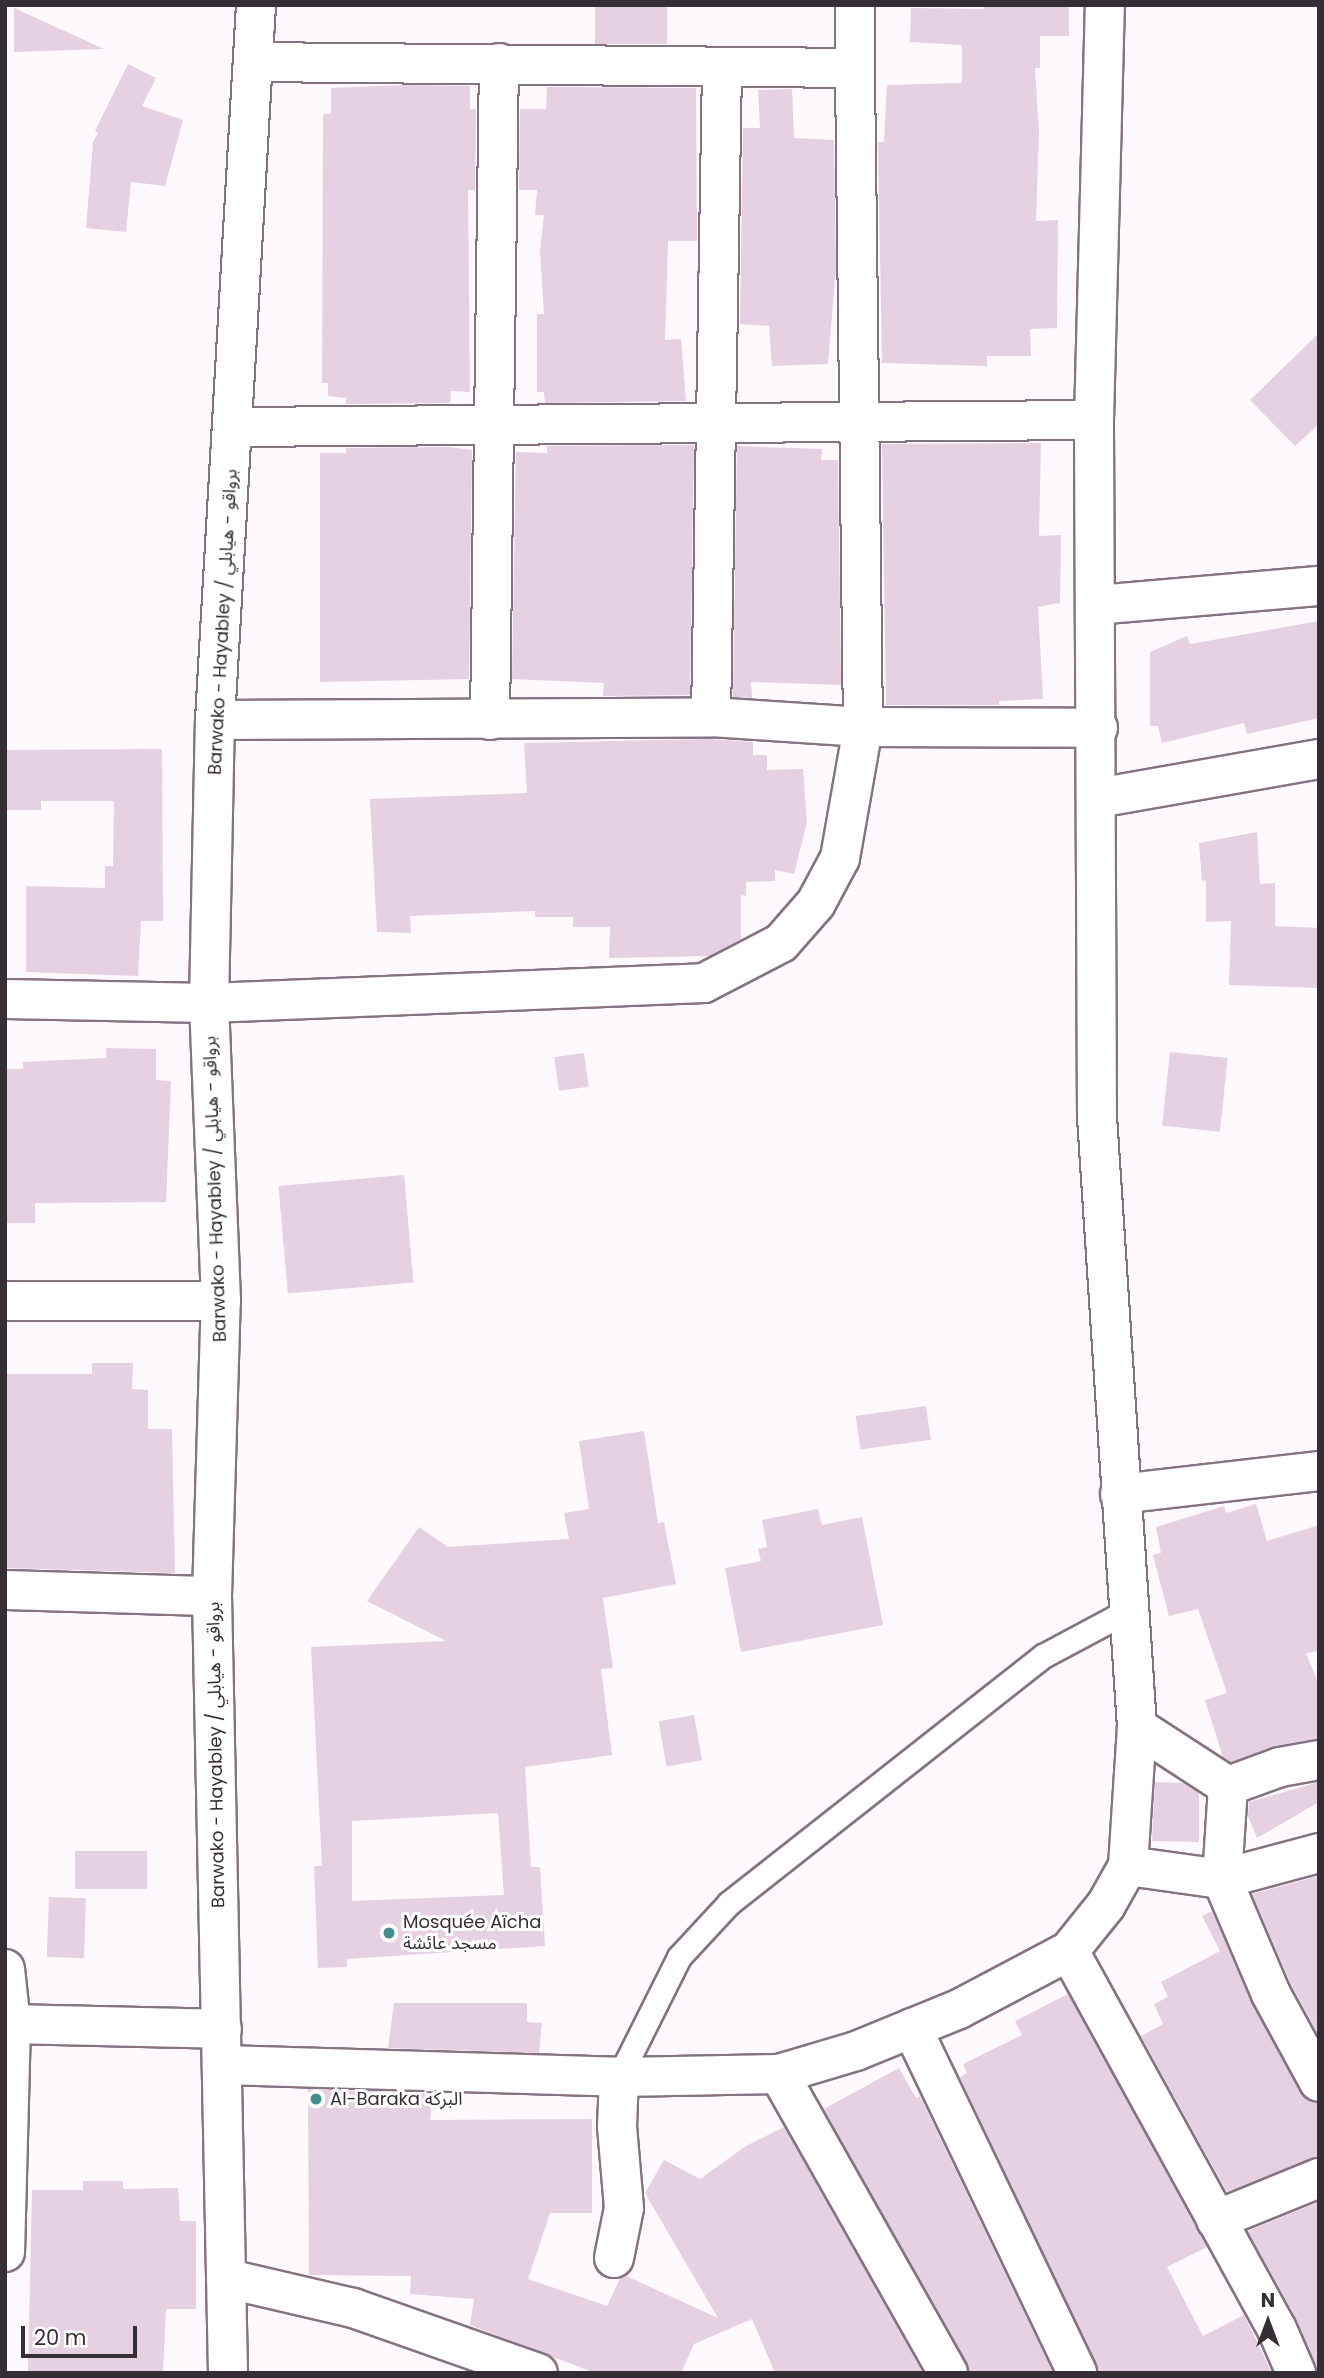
<!DOCTYPE html>
<html>
<head>
<meta charset="utf-8">
<style>
  body { margin:0 }
  #map { position:relative; width:1324px; height:2378px; overflow:hidden; background:#fdf9fc; font-family:Poppins,"Noto Sans Arabic",sans-serif }
  div>[style] { position:absolute }
  [style*='--x'] { left:calc(var(--x)*1px); top:calc(var(--y)*1px); width:calc(var(--w)*1px); rotate:calc(var(--a)*1deg) }
  .building>* { inset:0; background:#e5d1e1; transform-origin:0 0 }
  .roads { filter:drop-shadow(2px 0 #857381) drop-shadow(-2px 0 #857381) drop-shadow(0 2px #857381) drop-shadow(0 -2px #857381) }
  .service>* { height:23px; margin:-11.5px; padding:0 11.5px; transform-origin:11.5px; border-radius:11.5px; background:#fff }
  .minor>* { height:38px; margin:-19px; padding:0 19px; transform-origin:19px; border-radius:19px; background:#fff }
  .tertiary>* { height:38px; margin:-19px; padding:0 19px; transform-origin:19px; border-radius:19px; background:#fff }
  .secondary>* { height:38px; margin:-19px; padding:0 19px; transform-origin:19px; border-radius:19px; background:#fff }
  .dots>* { width:19px; height:19px; translate:-50% -50%; box-sizing:border-box; border:4px solid #fff; border-radius:50% }
  span { translate:-50% -50%; white-space:nowrap; text-align:center; line-height:1.15; -webkit-text-stroke:6px #fff; paint-order:stroke }
  .street-label { font-size:18px; color:#362e35 }
  .poi-label { font-size:18px; color:#362e35 }
  .left { translate:0 -50%; text-align:left }
  .frame { position:absolute; inset:0; border:7px solid #362e35; pointer-events:none }
  .north { position:absolute; left:1233px; top:2287px; width:70px; height:70px; -webkit-text-stroke:5px #fff; paint-order:stroke; rotate:0deg; font-size:19px; font-weight:700; line-height:28px; text-align:center; color:#362e35 }
  .north::after { content:''; display:block; margin:auto; width:24px; height:32px; background:#362e35; clip-path:polygon(50% 0,100% 100%,50% 72%,0 100%) }
  .scale { position:absolute; left:21px; top:2326px; width:116px; height:32px; box-sizing:border-box; border:4px solid #362e35; border-top:0; padding-left:9px; font-size:21px; line-height:24px; white-space:nowrap; color:#362e35; -webkit-text-stroke:5px #fff; paint-order:stroke }
</style>
</head>
<body>
<div id="map">
  <div class="building">
    <i style="left:595px;top:5px;width:72px;height:39px"></i>
    <i style="clip-path:polygon(984px 5px,1069px 5px,1069px 36px,1040px 36px,1040px 68px,1035px 68px,1039px 132px,1036px 221px,1058px 220px,1057px 328px,1030px 329px,1031px 356px,987px 356px,987px 366px,882px 363px,878px 142px,884px 142px,887px 85px,962px 83px,962px 45px,910px 42px,911px 8px,984px 9px)"></i>
    <i style="clip-path:polygon(14px 8px,104px 49px,14px 52px)"></i>
    <i style="clip-path:polygon(128px 64px,156px 78px,142px 106px,183px 120px,165px 186px,131px 182px,126px 232px,86px 228px,93px 142px,98px 133px,95px 131px)"></i>
    <i style="clip-path:polygon(403px 85px,470px 86px,470px 109px,476px 109px,475px 190px,468px 190px,470px 392px,451px 391px,450px 403px,346px 404px,346px 398px,328px 396px,328px 383px,322px 383px,323px 114px,331px 114px,331px 88px)"></i>
    <i style="clip-path:polygon(547px 87px,696px 88px,697px 241px,668px 241px,665px 340px,681px 339px,686px 401px,545px 403px,544px 392px,537px 392px,537px 314px,544px 314px,540px 252px,544px 215px,535px 215px,537px 190px,519px 190px,520px 109px,546px 109px)"></i>
    <i style="clip-path:polygon(792px 89px,794px 138px,834px 140px,836px 267px,828px 364px,772px 366px,769px 326px,740px 324px,743px 128px,760px 128px,758px 90px)"></i>
    <i style="clip-path:polygon(1319px 333px,1319px 424px,1295px 446px,1250px 400px)"></i>
    <i style="clip-path:polygon(1041px 443px,1039px 536px,1061px 535px,1060px 603px,1038px 607px,1043px 699px,999px 701px,999px 705px,886px 705px,882px 444px)"></i>
    <i style="clip-path:polygon(694px 445px,690px 695px,603px 696px,604px 683px,512px 679px,516px 452px,547px 453px,547px 446px)"></i>
    <i style="clip-path:polygon(737px 446px,822px 449px,821px 460px,838px 460px,841px 685px,751px 682px,752px 698px,733px 697px)"></i>
    <i style="clip-path:polygon(448px 447px,472px 450px,469px 679px,320px 682px,320px 453px,346px 453px,346px 448px)"></i>
    <i style="clip-path:polygon(1319px 621px,1319px 718px,1247px 734px,1244px 723px,1162px 743px,1158px 726px,1150px 726px,1150px 652px,1187px 636px,1190px 644px)"></i>
    <i style="clip-path:polygon(710px 739px,753px 742px,753px 755px,767px 755px,767px 770px,803px 769px,807px 822px,794px 874px,775px 870px,775px 881px,746px 882px,746px 896px,741px 895px,741px 939px,709px 956px,609px 958px,610px 927px,573px 927px,573px 917px,535px 917px,535px 911px,410px 916px,411px 933px,377px 932px,370px 799px,527px 793px,524px 743px)"></i>
    <i style="clip-path:polygon(162px 749px,163px 921px,141px 921px,138px 976px,26px 972px,26px 886px,105px 888px,105px 866px,113px 866px,114px 801px,41px 801px,41px 810px,5px 810px,5px 750px)"></i>
    <i style="clip-path:polygon(1257px 832px,1260px 884px,1275px 883px,1275px 926px,1319px 928px,1319px 988px,1229px 985px,1231px 921px,1206px 922px,1206px 880px,1202px 881px,1199px 843px)"></i>
    <i style="clip-path:polygon(106px 1048px,156px 1049px,156px 1080px,171px 1081px,166px 1202px,35px 1203px,35px 1223px,5px 1223px,5px 1069px,23px 1069px,23px 1062px,106px 1058px)"></i>
    <i style="left:1170px;top:1052px;width:58px;height:74px;rotate:6deg"></i>
    <i style="left:584px;top:1053px;width:34px;height:30px;rotate:82deg"></i>
    <i style="left:404px;top:1175px;width:108px;height:126px;rotate:85deg"></i>
    <i style="clip-path:polygon(92px 1363px,133px 1363px,132px 1389px,148px 1390px,148px 1429px,172px 1429px,175px 1573px,5px 1568px,5px 1374px,92px 1374px)"></i>
    <i style="left:926px;top:1406px;width:34px;height:71px;rotate:82deg"></i>
    <i style="clip-path:polygon(evenodd,644px 1431px,658px 1523px,664px 1522px,676px 1584px,603px 1598px,613px 1668px,601px 1669px,612px 1755px,525px 1767px,531px 1867px,540px 1867px,545px 1946px,347px 1959px,347px 1967px,318px 1968px,314px 1866px,322px 1866px,311px 1647px,446px 1641px,367px 1601px,419px 1527px,448px 1547px,569px 1539px,564px 1513px,589px 1509px,579px 1441px,644px 1431px,498px 1813px,504px 1895px,352px 1901px,352px 1821px,498px 1813px)"></i>
    <i style="clip-path:polygon(1256px 1504px,1267px 1541px,1319px 1525px,1319px 1651px,1306px 1653px,1319px 1685px,1319px 1739px,1276px 1746px,1231px 1762px,1223px 1757px,1205px 1700px,1227px 1693px,1198px 1609px,1169px 1616px,1153px 1555px,1161px 1553px,1156px 1527px,1224px 1506px,1226px 1513px)"></i>
    <i style="clip-path:polygon(818px 1509px,822px 1525px,862px 1517px,883px 1625px,741px 1652px,725px 1568px,761px 1561px,758px 1549px,767px 1547px,762px 1520px)"></i>
    <i style="left:694px;top:1715px;width:46px;height:36px;rotate:80deg"></i>
    <i style="clip-path:polygon(1155px 1782px,1183px 1783px,1199px 1793px,1199px 1842px,1152px 1841px)"></i>
    <i style="clip-path:polygon(1319px 1782px,1319px 1802px,1257px 1838px,1248px 1816px,1249px 1802px)"></i>
    <i style="left:75px;top:1851px;width:72px;height:38px"></i>
    <i style="clip-path:polygon(1319px 1876px,1319px 2036px,1291px 1984px,1252px 1894px)"></i>
    <i style="left:49px;top:1897px;width:37px;height:60px;rotate:2deg"></i>
    <i style="clip-path:polygon(1212px 1911px,1252px 2004px,1300px 2092px,1319px 2104px,1319px 2157px,1227px 2192px,1141px 2036px,1163px 2024px,1154px 2004px,1168px 1997px,1161px 1982px,1220px 1951px,1202px 1916px)"></i>
    <i style="clip-path:polygon(1068px 1994px,1207px 2247px,1167px 2267px,1203px 2336px,1244px 2315px,1272px 2373px,1099px 2373px,960px 2077px,967px 2073px,963px 2064px,1022px 2035px,1015px 2021px)"></i>
    <i style="clip-path:polygon(394px 2003px,527px 2003px,527px 2022px,542px 2023px,539px 2053px,388px 2048px)"></i>
    <i style="clip-path:polygon(899px 2068px,916px 2098px,920px 2096px,1053px 2373px,970px 2373px,824px 2109px)"></i>
    <i style="clip-path:polygon(308px 2089px,433px 2093px,430px 2120px,592px 2119px,592px 2213px,550px 2213px,528px 2279px,607px 2306px,620px 2279px,626px 2276px,718px 2318px,645px 2193px,664px 2160px,700px 2179px,746px 2146px,784px 2127px,923px 2373px,775px 2373px,752px 2319px,694px 2344px,681px 2373px,595px 2373px,470px 2325px,474px 2299px,410px 2294px,411px 2276px,309px 2275px)"></i>
    <i style="clip-path:polygon(83px 2181px,123px 2181px,123px 2189px,178px 2188px,180px 2221px,196px 2221px,196px 2309px,166px 2309px,163px 2373px,28px 2373px,32px 2190px,83px 2190px)"></i>
    <i style="clip-path:polygon(1319px 2202px,1319px 2365px,1316px 2366px,1296px 2318px,1248px 2231px)"></i>
  </div>
  <div class="roads">
    <div class="service">
      <i style="--x:619;--y:2077;--w:134;--a:-63.4"></i>
      <i style="--x:679;--y:1957;--w:74;--a:-47.2"></i>
      <i style="--x:729;--y:1903;--w:400;--a:-38.2"></i>
      <i style="--x:1043;--y:1656;--w:100;--a:-28.1"></i>
    </div>
    <div class="minor">
      <i style="--x:855;--y:5;--w:63;--a:90"></i>
      <i style="--x:235;--y:427;--w:859;--a:-0.47"></i>
      <i style="--x:1096;--y:605;--w:224;--a:-4.9"></i>
      <i style="--x:711;--y:717;--w:647;--a:-89.03"></i>
      <i style="--x:215;--y:720;--w:496;--a:-0.3"></i>
      <i style="--x:711;--y:717;--w:152;--a:3.8"></i>
      <i style="--x:863;--y:727;--w:235;--a:0.2"></i>
      <i style="--x:490;--y:720;--w:657;--a:-89.22"></i>
      <i style="--x:1098;--y:798;--w:224;--a:-10"></i>
      <i style="--x:5;--y:999;--w:204;--a:1.1"></i>
      <i style="--x:209;--y:1003;--w:495;--a:-2.3"></i>
      <i style="--x:704;--y:983;--w:87;--a:-27.5"></i>
      <i style="--x:781;--y:943;--w:53;--a:-48.8"></i>
      <i style="--x:816;--y:903;--w:51;--a:-61.9"></i>
      <i style="--x:840;--y:858;--w:133;--a:-80"></i>
      <i style="--x:863;--y:727;--w:659;--a:-90.7"></i>
      <i style="--x:855;--y:68;--w:602;--a:-179.43"></i>
      <i style="--x:5;--y:1301;--w:216;--a:0"></i>
      <i style="--x:1120;--y:1494;--w:200;--a:-6.6"></i>
      <i style="--x:5;--y:1590;--w:207;--a:1.7"></i>
      <i style="--x:1137;--y:1727;--w:108;--a:33"></i>
      <i style="--x:1319;--y:1853;--w:100;--a:165"></i>
      <i style="--x:1222;--y:1879;--w:125;--a:66.9"></i>
      <i style="--x:1271;--y:1994;--w:100;--a:61.4"></i>
      <i style="--x:1128;--y:1866;--w:95;--a:7.9"></i>
      <i style="--x:1222;--y:1879;--w:93;--a:-86.3"></i>
      <i style="--x:1228;--y:1786;--w:55;--a:-20.1"></i>
      <i style="--x:1280;--y:1767;--w:40;--a:-10"></i>
      <i style="--x:1069;--y:1951;--w:431;--a:61.2"></i>
      <i style="--x:1277;--y:2329;--w:48;--a:66.6"></i>
      <i style="--x:5;--y:1969;--w:55;--a:83.8"></i>
      <i style="--x:11;--y:2024;--w:228;--a:91.5"></i>
      <i style="--x:912;--y:2028;--w:382;--a:64.4"></i>
      <i style="--x:223;--y:2065;--w:396;--a:1.7"></i>
      <i style="--x:619;--y:2077;--w:160;--a:-1.1"></i>
      <i style="--x:779;--y:2074;--w:80;--a:-16.6"></i>
      <i style="--x:856;--y:2051;--w:111;--a:-22.2"></i>
      <i style="--x:959;--y:2009;--w:124;--a:-27.8"></i>
      <i style="--x:1069;--y:1951;--w:59;--a:-51.2"></i>
      <i style="--x:1106;--y:1905;--w:45;--a:-60.6"></i>
      <i style="--x:1128;--y:1866;--w:139;--a:-86.3"></i>
      <i style="--x:1137;--y:1727;--w:612;--a:-93.75"></i>
      <i style="--x:1097;--y:1116;--w:696;--a:-90.25"></i>
      <i style="--x:1094;--y:420;--w:415;--a:-88.5"></i>
      <i style="--x:779;--y:2074;--w:343;--a:60.5"></i>
      <i style="--x:1216;--y:2220;--w:111;--a:-22.2"></i>
      <i style="--x:614;--y:2258;--w:51;--a:-78.7"></i>
      <i style="--x:624;--y:2208;--w:81;--a:-94.9"></i>
      <i style="--x:617;--y:2127;--w:50;--a:-87.7"></i>
      <i style="--x:229;--y:2279;--w:127;--a:13.2"></i>
      <i style="--x:353;--y:2308;--w:196;--a:19.4"></i>
    </div>
    <div class="tertiary">
      <i style="--x:5;--y:2024;--w:217;--a:1.3"></i>
    </div>
    <div class="secondary">
      <i style="--x:228;--y:2373;--w:777;--a:-91.18"></i>
      <i style="--x:212;--y:1596;--w:295;--a:-88.3"></i>
      <i style="--x:221;--y:1301;--w:298;--a:-92.3"></i>
      <i style="--x:209;--y:1003;--w:283;--a:-88.8"></i>
      <i style="--x:215;--y:720;--w:716;--a:-86.72"></i>
    </div>
  </div>
  <div class="dots">
    <i style="left:389px;top:1933px;background:#458d8d"></i>
    <i style="left:316px;top:2099px;background:#458d8d"></i>
  </div>
  <div class="street-label">
    <span style="left:223px;top:622px;rotate:-87deg">Barwako - Hayabley / برواقو - هيابلي</span>
    <span style="left:215px;top:1189px;rotate:-92deg">Barwako - Hayabley / برواقو - هيابلي</span>
    <span style="left:216px;top:1755px;rotate:-91deg">Barwako - Hayabley / برواقو - هيابلي</span>
  </div>
  <div class="poi-label">
    <span class="left" style="left:403px;top:1933px">Mosquée Aïcha<br>مسجد عائشة</span>
    <span class="left" style="left:330px;top:2099px">Al-Baraka البركة</span>
  </div>
  <div class="frame"></div>
  <div class="north">N</div>
  <div class="scale">20 m</div>
</div>
</body>
</html>
